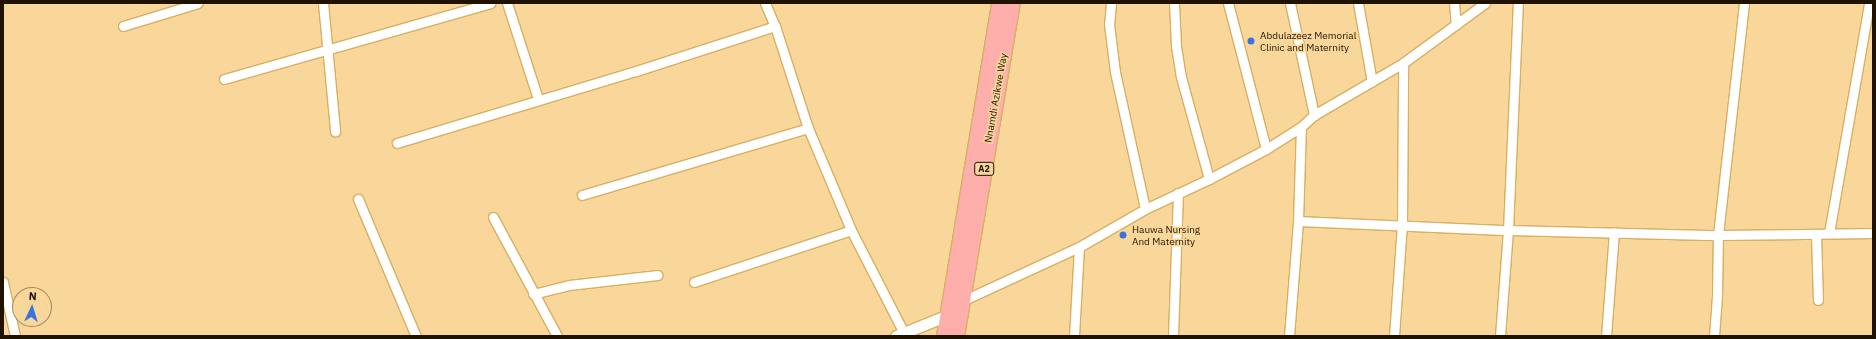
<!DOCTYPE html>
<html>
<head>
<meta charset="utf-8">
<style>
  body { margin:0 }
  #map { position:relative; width:1876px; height:339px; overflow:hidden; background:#f9d79b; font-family:"IBM Plex Sans",sans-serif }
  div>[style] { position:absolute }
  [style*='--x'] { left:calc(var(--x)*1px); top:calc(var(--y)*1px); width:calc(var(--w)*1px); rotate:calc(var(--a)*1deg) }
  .roads { filter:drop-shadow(1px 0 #d8ae61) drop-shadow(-1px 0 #d8ae61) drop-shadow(0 1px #d8ae61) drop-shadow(0 -1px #d8ae61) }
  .minor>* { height:9px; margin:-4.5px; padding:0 4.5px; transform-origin:4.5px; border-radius:4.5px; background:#fff }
  .tertiary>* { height:11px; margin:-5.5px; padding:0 5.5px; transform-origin:5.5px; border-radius:5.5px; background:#fff }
  .trunk>* { height:15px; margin:-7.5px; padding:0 7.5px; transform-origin:7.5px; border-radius:7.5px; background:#feafac }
  .dots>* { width:11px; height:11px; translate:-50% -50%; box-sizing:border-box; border:2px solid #f9d79b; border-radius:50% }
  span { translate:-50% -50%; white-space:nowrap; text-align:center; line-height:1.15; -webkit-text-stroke:3px #f9d79b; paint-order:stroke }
  .shield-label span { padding:1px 3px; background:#f9d79b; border:1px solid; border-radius:3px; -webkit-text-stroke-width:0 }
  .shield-label { font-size:9px; color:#1f1300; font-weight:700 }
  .poi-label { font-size:10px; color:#1f1300 }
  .left { translate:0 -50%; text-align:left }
  .street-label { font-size:10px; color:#1f1300 }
  .frame { position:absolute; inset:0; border:4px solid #1f1300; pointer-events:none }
  .north { position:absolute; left:12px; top:287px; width:40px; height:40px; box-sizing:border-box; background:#f9d79b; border:1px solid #a2895d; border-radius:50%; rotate:4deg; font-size:11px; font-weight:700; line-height:16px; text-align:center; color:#1f1300 }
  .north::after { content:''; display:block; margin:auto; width:14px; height:18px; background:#3873e2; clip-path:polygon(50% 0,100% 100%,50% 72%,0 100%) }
</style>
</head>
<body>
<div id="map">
  <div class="roads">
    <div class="minor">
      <i style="--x:323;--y:3;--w:129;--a:84.6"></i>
      <i style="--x:507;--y:3;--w:101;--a:72.1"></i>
      <i style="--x:765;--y:3;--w:25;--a:67"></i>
      <i style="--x:775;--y:26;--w:107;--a:72.1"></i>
      <i style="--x:808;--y:128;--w:111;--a:67.1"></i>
      <i style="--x:851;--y:230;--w:116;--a:62.8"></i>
      <i style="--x:1111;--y:3;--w:21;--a:95"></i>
      <i style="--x:1109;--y:24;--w:48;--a:82.9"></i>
      <i style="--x:1115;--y:72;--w:140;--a:77.6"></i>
      <i style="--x:1174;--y:3;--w:43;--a:87.3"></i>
      <i style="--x:1176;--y:46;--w:31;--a:81"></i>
      <i style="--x:1181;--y:77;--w:106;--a:74.6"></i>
      <i style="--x:1228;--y:3;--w:151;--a:75.4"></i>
      <i style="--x:1290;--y:3;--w:115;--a:77.9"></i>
      <i style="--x:1358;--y:3;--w:80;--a:80"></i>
      <i style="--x:1454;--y:3;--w:22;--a:85"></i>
      <i style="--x:123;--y:26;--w:78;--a:-17"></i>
      <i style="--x:224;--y:79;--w:277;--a:-15.9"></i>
      <i style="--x:397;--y:143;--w:250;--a:-16.8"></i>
      <i style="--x:636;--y:71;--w:146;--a:-17.9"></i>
      <i style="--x:582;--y:195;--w:236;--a:-16.5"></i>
      <i style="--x:358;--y:199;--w:149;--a:67.1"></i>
      <i style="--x:493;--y:217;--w:135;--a:61.7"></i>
      <i style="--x:1298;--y:221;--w:210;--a:2.5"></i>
      <i style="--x:1508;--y:230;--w:210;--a:1.4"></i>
      <i style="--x:1718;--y:235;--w:155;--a:-0.7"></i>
      <i style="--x:1829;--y:233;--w:233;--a:-80.1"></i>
      <i style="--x:1816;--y:234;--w:66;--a:88.3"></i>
      <i style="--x:3;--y:282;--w:55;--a:77.5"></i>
      <i style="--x:694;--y:282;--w:165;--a:-18.3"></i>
      <i style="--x:533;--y:294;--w:37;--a:-14"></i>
      <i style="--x:569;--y:285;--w:89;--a:-6.5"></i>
      <i style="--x:962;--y:301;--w:129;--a:-24.8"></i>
      <i style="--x:1079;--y:247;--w:76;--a:-29.9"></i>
      <i style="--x:1145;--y:209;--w:71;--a:-25.1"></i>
      <i style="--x:1209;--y:179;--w:64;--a:-27.8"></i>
      <i style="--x:1266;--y:149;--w:41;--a:-32.2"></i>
      <i style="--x:1301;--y:127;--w:18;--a:-43"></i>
      <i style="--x:1314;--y:115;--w:103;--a:-30.3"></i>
      <i style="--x:1403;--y:63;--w:102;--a:-36.2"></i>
      <i style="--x:1074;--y:336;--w:89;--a:-86.8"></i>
      <i style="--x:1173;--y:336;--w:143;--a:-88"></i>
      <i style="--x:1289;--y:336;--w:115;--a:-85.5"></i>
      <i style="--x:1298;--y:221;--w:94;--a:-88.2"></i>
      <i style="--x:1394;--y:336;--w:111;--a:-85.9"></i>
      <i style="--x:1402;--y:225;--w:162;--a:-89.6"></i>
      <i style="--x:1500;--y:336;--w:106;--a:-85.7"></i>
      <i style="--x:1508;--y:230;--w:227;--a:-87.5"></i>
      <i style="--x:1606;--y:336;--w:104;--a:-85.6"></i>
      <i style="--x:1714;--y:336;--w:40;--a:-85.7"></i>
      <i style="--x:1717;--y:296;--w:61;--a:-89.1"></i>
      <i style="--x:1718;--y:235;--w:233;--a:-83.6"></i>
    </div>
    <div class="tertiary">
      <i style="--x:896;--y:336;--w:56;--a:-22"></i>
    </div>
    <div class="trunk">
      <i style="--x:944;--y:336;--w:338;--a:-80.6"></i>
      <i style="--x:956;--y:336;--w:338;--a:-80.5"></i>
    </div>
  </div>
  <div class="dots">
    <i style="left:1251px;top:41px;background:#3873e2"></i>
    <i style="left:1123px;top:235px;background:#3873e2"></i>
  </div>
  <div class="shield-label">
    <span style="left:984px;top:169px">A2</span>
  </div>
  <div class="poi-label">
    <span class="left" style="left:1260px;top:41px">Abdulazeez Memorial<br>Clinic and Maternity</span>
    <span class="left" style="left:1132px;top:235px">Hauwa Nursing<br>And Maternity</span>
  </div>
  <div class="street-label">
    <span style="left:996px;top:98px;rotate:-80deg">Nnamdi Azikwe Way</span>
  </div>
  <div class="frame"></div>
  <div class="north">N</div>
</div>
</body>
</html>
